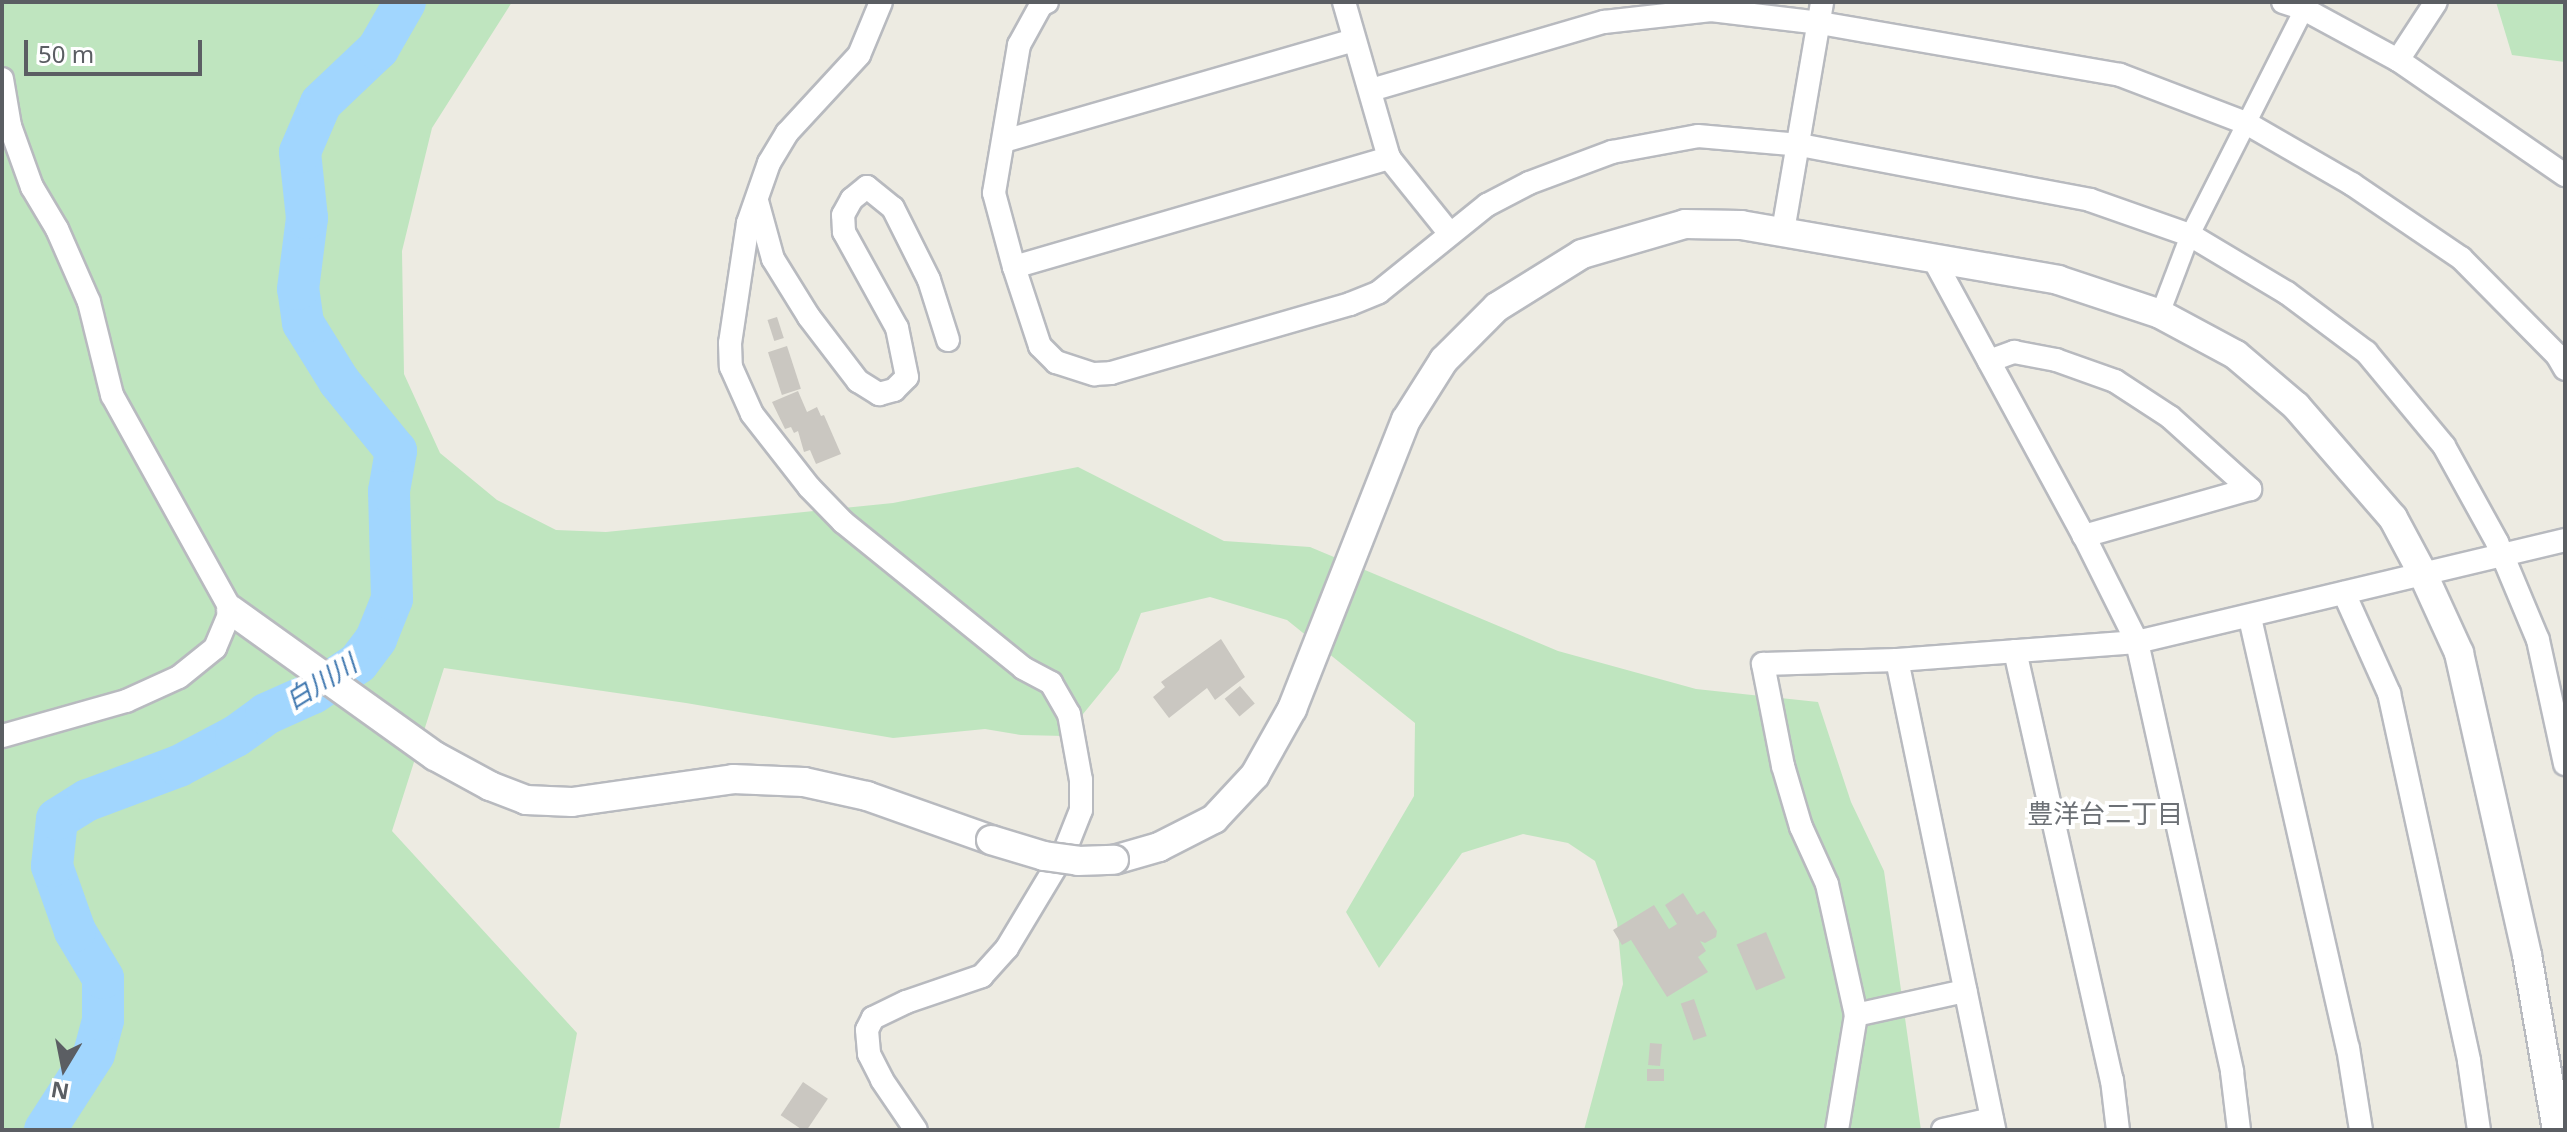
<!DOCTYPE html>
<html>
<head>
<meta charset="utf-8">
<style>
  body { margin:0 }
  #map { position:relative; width:2567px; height:1132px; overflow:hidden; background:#edebe2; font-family:"Noto Sans","Noto Sans JP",sans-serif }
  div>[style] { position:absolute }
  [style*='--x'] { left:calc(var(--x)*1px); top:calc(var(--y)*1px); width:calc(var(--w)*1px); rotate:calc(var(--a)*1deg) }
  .green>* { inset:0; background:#bfe5bf }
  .river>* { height:42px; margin:-21px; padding:0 21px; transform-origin:21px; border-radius:21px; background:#a1d6fe }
  .building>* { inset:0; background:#cac7c1; transform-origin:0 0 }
  .roads { filter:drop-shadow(2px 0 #b8babf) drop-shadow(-2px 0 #b8babf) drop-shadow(0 2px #b8babf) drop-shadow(0 -2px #b8babf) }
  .pedestrian>* { height:18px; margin:-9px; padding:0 9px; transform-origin:9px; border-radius:9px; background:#fff }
  .minor>* { height:22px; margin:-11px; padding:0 11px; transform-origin:11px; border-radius:11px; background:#fff }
  .tertiary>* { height:28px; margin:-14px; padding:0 14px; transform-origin:14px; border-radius:14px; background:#fff }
  .bridges { filter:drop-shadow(2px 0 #b8babf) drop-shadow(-2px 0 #b8babf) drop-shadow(0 2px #b8babf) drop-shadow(0 -2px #b8babf) }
  .tertiary-bridge>* { height:28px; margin:-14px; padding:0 14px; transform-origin:14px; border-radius:14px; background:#fff }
  span { translate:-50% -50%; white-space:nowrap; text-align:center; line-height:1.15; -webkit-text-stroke:8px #fff; paint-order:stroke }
  .water-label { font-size:26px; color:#3f77af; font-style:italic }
  .neighbourhood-label { font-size:26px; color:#6c7075 }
  .frame { position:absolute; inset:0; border:4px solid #5b5e63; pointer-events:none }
  .north { position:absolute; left:24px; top:1028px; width:80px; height:80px; -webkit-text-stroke:6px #fff; paint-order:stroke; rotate:190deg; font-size:22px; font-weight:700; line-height:32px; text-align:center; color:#5b5e63 }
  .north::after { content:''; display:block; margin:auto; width:28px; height:36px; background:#5b5e63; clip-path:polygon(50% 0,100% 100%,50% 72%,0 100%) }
  .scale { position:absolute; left:24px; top:40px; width:178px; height:36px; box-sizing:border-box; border:4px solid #5b5e63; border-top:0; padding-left:10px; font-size:24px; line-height:28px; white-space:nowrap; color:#5b5e63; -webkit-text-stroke:6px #fff; paint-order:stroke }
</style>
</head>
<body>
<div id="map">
  <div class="green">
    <i style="clip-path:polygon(2px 2px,512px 2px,432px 128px,402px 251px,404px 374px,440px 453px,497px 500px,556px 530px,606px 532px,893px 503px,1078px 467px,1224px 541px,1310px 547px,1558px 651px,1696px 689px,1818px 702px,1851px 802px,1884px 871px,1921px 1130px,1584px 1130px,1623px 984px,1617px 922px,1595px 861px,1568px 843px,1523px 834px,1462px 853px,1379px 968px,1346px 912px,1414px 796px,1415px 723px,1287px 620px,1210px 597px,1141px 613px,1119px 670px,1065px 736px,1021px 735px,985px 729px,893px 738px,686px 703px,444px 668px,392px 831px,577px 1033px,559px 1130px,2px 1130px)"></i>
    <i style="clip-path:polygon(2496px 2px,2565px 2px,2565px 62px,2512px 55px)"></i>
  </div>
  <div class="river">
    <i style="--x:45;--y:1130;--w:90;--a:-57.2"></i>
    <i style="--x:94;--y:1054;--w:35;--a:-75"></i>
    <i style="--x:103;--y:1020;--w:42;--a:-90"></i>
    <i style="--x:103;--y:978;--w:55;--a:-120.8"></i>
    <i style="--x:75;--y:931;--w:69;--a:-109.5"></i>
    <i style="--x:52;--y:866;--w:47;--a:-83.9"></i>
    <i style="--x:57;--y:819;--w:36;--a:-32"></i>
    <i style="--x:88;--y:800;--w:97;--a:-20.5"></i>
    <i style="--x:179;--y:766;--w:64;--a:-27.8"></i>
    <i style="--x:236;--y:736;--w:37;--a:-36"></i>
    <i style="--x:266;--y:714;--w:51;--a:-24.1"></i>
    <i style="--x:313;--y:693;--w:54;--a:-33.7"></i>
    <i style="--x:358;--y:663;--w:30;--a:-53"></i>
    <i style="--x:376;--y:639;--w:43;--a:-68.2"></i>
    <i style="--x:392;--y:599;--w:108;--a:-91.6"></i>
    <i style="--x:389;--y:491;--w:41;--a:-80.1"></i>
    <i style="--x:396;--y:451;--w:90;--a:-129.2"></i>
    <i style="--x:339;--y:381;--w:68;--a:-121.8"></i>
    <i style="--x:303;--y:323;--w:34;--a:-98"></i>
    <i style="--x:298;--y:289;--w:72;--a:-82.8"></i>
    <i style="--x:307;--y:218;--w:66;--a:-96.1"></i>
    <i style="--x:300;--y:152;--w:53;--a:-66.8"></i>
    <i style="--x:321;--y:103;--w:79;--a:-43.5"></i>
    <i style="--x:378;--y:49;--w:54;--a:-60.1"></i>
  </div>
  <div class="building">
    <i style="left:777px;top:317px;width:22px;height:10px;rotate:72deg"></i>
    <i style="left:787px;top:346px;width:45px;height:20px;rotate:72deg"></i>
    <i style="clip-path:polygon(798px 391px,807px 412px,817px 407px,821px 416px,824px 415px,841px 454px,816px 464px,810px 450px,804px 452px,798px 431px,794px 433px,791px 427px,785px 429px,772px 402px)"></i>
    <i style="clip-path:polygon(1221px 639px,1245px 677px,1215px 700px,1207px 688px,1169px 718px,1153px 697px,1165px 687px,1161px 682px)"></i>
    <i style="left:1240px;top:686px;width:23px;height:20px;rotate:50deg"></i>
    <i style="clip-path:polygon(1683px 893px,1697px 915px,1704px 911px,1717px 931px,1716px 937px,1705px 943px,1700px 941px,1706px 951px,1698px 957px,1708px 972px,1667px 997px,1631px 940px,1622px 945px,1613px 930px,1654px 905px,1669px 929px,1677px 924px,1665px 905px)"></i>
    <i style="left:1766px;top:932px;width:50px;height:32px;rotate:67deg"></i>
    <i style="left:1694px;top:999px;width:39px;height:14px;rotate:71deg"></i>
    <i style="left:1650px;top:1043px;width:12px;height:22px;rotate:5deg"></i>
    <i style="left:1647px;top:1069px;width:17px;height:12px"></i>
    <i style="left:803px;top:1082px;width:30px;height:40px;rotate:34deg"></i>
  </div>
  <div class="roads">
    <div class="pedestrian">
      <i style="--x:2160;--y:314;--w:85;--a:-69.2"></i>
      <i style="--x:2190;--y:235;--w:253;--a:-63.2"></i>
    </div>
    <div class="minor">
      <i style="--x:881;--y:2;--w:57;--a:112.5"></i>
      <i style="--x:859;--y:55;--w:106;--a:132.7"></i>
      <i style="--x:787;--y:133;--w:35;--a:121"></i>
      <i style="--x:769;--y:163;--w:64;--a:109.3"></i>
      <i style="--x:748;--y:223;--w:121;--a:98.5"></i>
      <i style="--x:730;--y:343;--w:24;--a:88"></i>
      <i style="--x:731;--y:367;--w:51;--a:65.9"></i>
      <i style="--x:752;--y:414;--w:93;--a:52"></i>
      <i style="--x:809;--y:487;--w:49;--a:45.8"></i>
      <i style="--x:843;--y:522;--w:232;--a:39"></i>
      <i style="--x:1023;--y:668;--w:32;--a:28"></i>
      <i style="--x:1051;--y:683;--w:36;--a:60"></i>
      <i style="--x:1069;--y:714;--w:67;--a:79.7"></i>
      <i style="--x:1081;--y:780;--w:30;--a:90"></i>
      <i style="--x:1081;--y:810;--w:46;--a:111.6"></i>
      <i style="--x:1064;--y:853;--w:111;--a:121"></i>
      <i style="--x:1007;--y:948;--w:38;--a:132"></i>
      <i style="--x:982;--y:976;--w:80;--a:161.1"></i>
      <i style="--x:906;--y:1002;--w:37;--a:154"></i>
      <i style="--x:873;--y:1018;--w:13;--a:117"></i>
      <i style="--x:867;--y:1030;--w:24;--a:85"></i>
      <i style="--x:869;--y:1054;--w:29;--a:63"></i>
      <i style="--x:882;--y:1080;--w:60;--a:55.8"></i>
      <i style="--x:1047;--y:2;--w:7;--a:153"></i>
      <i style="--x:1041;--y:5;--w:46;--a:118.8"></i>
      <i style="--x:1019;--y:45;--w:150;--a:99.6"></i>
      <i style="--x:994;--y:193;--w:77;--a:74.9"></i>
      <i style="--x:1014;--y:267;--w:83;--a:71.8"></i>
      <i style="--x:1040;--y:346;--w:23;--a:45"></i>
      <i style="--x:1056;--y:362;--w:40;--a:18"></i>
      <i style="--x:1094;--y:374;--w:17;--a:-3"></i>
      <i style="--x:1111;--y:373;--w:249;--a:-16.1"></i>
      <i style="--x:1350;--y:304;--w:31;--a:-22"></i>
      <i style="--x:1379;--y:292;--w:139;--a:-38.9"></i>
      <i style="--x:1487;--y:205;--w:47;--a:-27.6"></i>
      <i style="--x:1529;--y:183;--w:89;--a:-20.5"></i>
      <i style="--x:1612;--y:152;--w:87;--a:-10.5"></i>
      <i style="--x:1698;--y:136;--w:102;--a:5"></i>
      <i style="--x:1800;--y:145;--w:295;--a:10.7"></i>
      <i style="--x:2090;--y:200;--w:106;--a:19.3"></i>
      <i style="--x:2190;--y:235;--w:113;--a:30.9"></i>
      <i style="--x:2287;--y:293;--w:99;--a:36.8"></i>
      <i style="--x:2366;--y:352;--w:122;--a:50.3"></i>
      <i style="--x:2444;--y:446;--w:110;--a:61.1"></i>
      <i style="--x:2497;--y:542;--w:106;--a:67.3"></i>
      <i style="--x:2538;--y:640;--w:127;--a:77.7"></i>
      <i style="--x:1344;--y:2;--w:162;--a:73.9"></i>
      <i style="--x:1389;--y:158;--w:97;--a:51.2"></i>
      <i style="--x:2283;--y:2;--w:22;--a:18"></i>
      <i style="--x:2304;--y:9;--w:107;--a:28.5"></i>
      <i style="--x:2398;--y:60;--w:203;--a:34.6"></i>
      <i style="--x:2398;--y:60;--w:69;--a:-56.8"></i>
      <i style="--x:2;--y:79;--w:48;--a:80.3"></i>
      <i style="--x:10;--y:126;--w:65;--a:70.2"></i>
      <i style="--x:32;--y:187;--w:49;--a:59.2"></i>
      <i style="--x:57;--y:229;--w:80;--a:66.3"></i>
      <i style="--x:89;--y:302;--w:96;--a:76.1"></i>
      <i style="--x:112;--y:395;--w:246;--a:61"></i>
      <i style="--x:231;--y:610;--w:41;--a:112.8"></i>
      <i style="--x:215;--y:648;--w:46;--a:141.1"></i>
      <i style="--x:179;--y:677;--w:58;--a:155.6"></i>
      <i style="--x:126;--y:701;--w:129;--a:164.2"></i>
      <i style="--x:1371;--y:90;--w:243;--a:-16.3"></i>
      <i style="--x:1604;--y:22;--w:108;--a:-6.4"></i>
      <i style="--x:1711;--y:10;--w:110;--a:6.8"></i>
      <i style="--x:1820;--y:23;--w:304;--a:9.8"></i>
      <i style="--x:2120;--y:75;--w:137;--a:20.9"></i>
      <i style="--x:2248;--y:124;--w:120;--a:30"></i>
      <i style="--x:2352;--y:184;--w:132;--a:34.2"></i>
      <i style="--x:2461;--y:258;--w:136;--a:45.3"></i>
      <i style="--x:2557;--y:355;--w:16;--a:60"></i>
      <i style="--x:1004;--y:141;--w:364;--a:-16.1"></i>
      <i style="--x:757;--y:201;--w:60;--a:74.6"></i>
      <i style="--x:773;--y:259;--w:68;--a:58.2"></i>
      <i style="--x:809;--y:317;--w:81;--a:52.6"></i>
      <i style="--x:858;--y:381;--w:25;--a:32"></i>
      <i style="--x:879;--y:394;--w:16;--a:-15"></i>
      <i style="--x:894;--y:390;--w:18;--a:-45"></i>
      <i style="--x:907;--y:377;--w:50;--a:-101.5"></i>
      <i style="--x:897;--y:328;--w:110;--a:-118.9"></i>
      <i style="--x:844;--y:232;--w:17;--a:-93"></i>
      <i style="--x:843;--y:215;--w:18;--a:-61"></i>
      <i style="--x:852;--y:199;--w:19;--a:-39"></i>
      <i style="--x:867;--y:187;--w:33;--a:39"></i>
      <i style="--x:893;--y:208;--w:80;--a:63.4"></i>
      <i style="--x:929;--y:280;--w:63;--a:72.4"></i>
      <i style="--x:1783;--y:231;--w:232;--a:-80.3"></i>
      <i style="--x:1933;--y:258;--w:316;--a:61.5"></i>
      <i style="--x:2084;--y:536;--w:119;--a:63.4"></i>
      <i style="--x:2137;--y:642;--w:440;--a:77.5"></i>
      <i style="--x:2232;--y:1072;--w:58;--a:83.1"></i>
      <i style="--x:1014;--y:267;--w:391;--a:-16.2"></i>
      <i style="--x:1989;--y:361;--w:27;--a:-20"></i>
      <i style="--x:2014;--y:352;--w:43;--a:10.8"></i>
      <i style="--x:2056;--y:360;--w:63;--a:19.6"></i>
      <i style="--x:2115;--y:381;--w:66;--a:33.2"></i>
      <i style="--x:2170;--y:417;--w:108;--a:42"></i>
      <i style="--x:2250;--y:489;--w:173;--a:164.2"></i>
      <i style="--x:2344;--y:593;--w:110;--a:65.8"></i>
      <i style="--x:2389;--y:693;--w:377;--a:77.7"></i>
      <i style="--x:2469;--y:1061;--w:70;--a:81.8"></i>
      <i style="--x:2250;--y:618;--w:441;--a:77.2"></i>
      <i style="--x:2348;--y:1048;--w:83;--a:81"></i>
      <i style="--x:2015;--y:651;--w:440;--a:77.3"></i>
      <i style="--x:2112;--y:1080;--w:50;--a:83.2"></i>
      <i style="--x:1897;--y:660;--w:480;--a:78.3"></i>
      <i style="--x:1856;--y:1015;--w:112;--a:-12.4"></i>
      <i style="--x:1837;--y:1130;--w:117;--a:-80.6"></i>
      <i style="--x:1856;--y:1015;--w:134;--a:-102.5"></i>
      <i style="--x:1827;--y:884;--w:63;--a:-114.5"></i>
      <i style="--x:1801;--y:827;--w:64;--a:-106.4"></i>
      <i style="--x:1783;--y:766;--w:104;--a:-101.1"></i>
      <i style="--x:1763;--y:664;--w:134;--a:-1.7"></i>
      <i style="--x:1897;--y:660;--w:241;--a:-4.3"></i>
      <i style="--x:2137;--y:642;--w:440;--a:-13.4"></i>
      <i style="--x:1943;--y:1130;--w:50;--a:-12.7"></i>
    </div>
    <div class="tertiary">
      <i style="--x:231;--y:610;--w:251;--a:35.6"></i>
      <i style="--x:435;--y:756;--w:63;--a:28.6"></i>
      <i style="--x:490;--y:786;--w:39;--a:21"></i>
      <i style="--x:526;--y:800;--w:46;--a:2.5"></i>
      <i style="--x:572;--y:802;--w:163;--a:-8.1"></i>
      <i style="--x:733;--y:779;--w:71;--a:2.4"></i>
      <i style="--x:804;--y:782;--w:65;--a:12.5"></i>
      <i style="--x:867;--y:796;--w:132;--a:19.5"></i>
      <i style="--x:1114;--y:860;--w:47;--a:-16.1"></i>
      <i style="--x:1159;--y:847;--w:62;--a:-27"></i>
      <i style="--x:1214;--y:819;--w:60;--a:-47"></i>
      <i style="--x:1255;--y:775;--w:76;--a:-60.7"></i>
      <i style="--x:1292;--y:709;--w:311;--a:-68.5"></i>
      <i style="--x:1406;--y:420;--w:71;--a:-57.7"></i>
      <i style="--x:1444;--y:360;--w:75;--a:-45"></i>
      <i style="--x:1497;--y:307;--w:100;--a:-31.9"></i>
      <i style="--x:1582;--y:254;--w:107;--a:-16.2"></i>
      <i style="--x:1685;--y:224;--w:56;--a:1"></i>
      <i style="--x:1741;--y:225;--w:322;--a:9.8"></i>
      <i style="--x:2058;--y:280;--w:108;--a:18.4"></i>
      <i style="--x:2160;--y:314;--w:86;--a:28.3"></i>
      <i style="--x:2236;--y:355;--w:79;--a:40.4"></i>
      <i style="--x:2296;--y:406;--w:148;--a:49.1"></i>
      <i style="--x:2393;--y:518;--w:61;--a:61.8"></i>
      <i style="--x:2422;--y:572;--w:89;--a:65.4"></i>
      <i style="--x:2459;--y:653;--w:310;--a:77.3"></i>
      <i style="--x:2527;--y:955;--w:178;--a:80.3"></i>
    </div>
  </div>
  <div class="bridges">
    <div class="tertiary-bridge">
      <i style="--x:991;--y:840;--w:55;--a:16.8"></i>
      <i style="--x:1044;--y:856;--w:34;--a:8"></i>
      <i style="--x:1078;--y:861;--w:36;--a:-2"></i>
    </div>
  </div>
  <div class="water-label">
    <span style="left:321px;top:682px;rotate:-32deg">白川川</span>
  </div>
  <div class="neighbourhood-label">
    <span style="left:2105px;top:814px">豊洋台二丁目</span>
  </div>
  <div class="frame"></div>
  <div class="north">N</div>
  <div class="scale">50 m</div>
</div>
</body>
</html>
